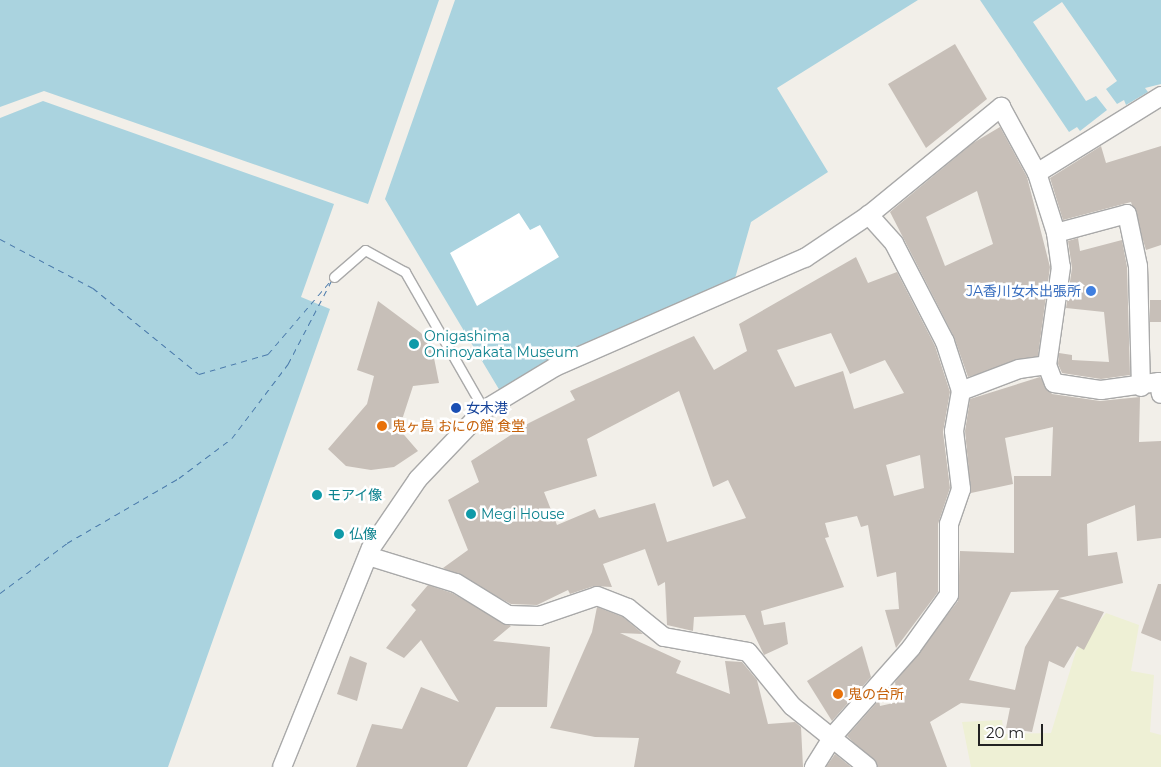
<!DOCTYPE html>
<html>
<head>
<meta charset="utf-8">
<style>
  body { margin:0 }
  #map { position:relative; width:1161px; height:767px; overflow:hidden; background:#f2efe9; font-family:Montserrat,"Noto Sans JP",sans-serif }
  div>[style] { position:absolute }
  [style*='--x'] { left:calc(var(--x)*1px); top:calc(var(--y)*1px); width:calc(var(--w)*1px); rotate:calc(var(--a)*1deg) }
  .farmland>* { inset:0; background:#eef0d5 }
  .water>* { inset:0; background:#aad3df }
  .pier>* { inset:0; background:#fff }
  .ferry>* { height:1px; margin-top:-0.5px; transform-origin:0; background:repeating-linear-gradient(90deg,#4a7aab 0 6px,transparent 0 11px) }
  .building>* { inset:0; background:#c7bfb8; transform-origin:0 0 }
  .roads { filter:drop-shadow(1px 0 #a9a9a9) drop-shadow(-1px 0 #a9a9a9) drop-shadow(0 1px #a9a9a9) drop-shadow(0 -1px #a9a9a9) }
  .service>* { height:9px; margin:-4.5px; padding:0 4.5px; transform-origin:4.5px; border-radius:4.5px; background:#fff }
  .minor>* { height:18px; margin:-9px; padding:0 9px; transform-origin:9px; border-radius:9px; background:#fff }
  .dots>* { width:14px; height:14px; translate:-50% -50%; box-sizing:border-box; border:2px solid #fff; border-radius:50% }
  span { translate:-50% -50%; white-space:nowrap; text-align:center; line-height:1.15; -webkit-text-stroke:5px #fff; paint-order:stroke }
  .shop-label { font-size:14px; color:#366cbe }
  .right { translate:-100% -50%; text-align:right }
  .culture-label { font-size:14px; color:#0d838f }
  .left { translate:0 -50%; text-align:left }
  .transit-label { font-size:14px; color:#164399 }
  .food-label { font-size:14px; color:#c56008 }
  .scale { position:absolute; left:978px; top:724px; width:65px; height:22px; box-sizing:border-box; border:2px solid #222; border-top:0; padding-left:6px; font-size:15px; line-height:18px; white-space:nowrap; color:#222; -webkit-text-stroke:4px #fff; paint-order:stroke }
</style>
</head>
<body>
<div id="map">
  <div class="farmland">
    <i style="clip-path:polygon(1106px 613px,1139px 625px,1131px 671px,1154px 675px,1150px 732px,1161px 735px,1161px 767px,971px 767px,962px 722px,1002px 720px,1004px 734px,1051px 733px,1076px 651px)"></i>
  </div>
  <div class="water">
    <i style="clip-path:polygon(0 0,439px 0,368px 204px,44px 91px,0 107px)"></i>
    <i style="clip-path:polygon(455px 0,918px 0,777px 88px,828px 172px,751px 222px,732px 289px,503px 396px,385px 199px)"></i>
    <i style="clip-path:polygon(980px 0,1161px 0,1161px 84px,1145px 88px,1148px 92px,1126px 105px,1124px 100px,1117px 104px,1106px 89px,1117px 81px,1062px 2px,1033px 22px,1086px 101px,1096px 96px,1107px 110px,1080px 131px,1077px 127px,1069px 132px)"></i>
    <i style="clip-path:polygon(43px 101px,334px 204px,301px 297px,330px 309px,168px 767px,0 767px,0 118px)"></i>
  </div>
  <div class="pier">
    <i style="clip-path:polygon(519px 213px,530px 230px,540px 225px,559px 257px,477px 306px,450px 253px)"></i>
  </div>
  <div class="ferry">
    <i style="--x:0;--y:239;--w:105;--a:27.8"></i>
    <i style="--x:93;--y:288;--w:136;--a:39.1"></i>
    <i style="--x:199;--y:374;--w:72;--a:-16.2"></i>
    <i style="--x:268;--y:354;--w:99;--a:-49.5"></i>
    <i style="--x:0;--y:593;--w:84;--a:-36.7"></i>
    <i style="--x:67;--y:543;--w:129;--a:-30.1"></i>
    <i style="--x:179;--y:478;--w:66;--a:-37"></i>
    <i style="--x:232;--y:438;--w:93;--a:-52.9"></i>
    <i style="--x:288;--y:364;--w:95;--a:-62.4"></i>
  </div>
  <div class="building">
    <i style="clip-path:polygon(955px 44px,987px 99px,926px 148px,888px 84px)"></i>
    <i style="clip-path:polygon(evenodd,1000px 127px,1027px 177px,1050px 267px,1038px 356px,968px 377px,954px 337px,890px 212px,973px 143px,1000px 127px,977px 191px,993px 244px,945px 266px,926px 217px,977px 191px)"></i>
    <i style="clip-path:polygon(1101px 146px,1106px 163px,1161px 146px,1161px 245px,1146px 250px,1131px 202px,1063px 220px,1050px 178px)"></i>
    <i style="clip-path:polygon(1078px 238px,1080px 251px,1122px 240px,1127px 267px,1130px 375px,1101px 379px,1062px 373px,1058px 364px,1059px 353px,1072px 355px,1072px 360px,1109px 362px,1104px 312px,1066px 308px,1072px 268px,1068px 241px)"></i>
    <i style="clip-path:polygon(evenodd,856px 257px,868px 283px,897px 272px,935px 346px,950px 392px,943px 432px,950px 488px,938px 524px,938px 592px,896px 648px,885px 610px,899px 609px,896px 572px,877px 577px,868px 525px,861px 527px,857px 516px,825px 523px,829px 537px,825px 538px,844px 587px,761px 611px,764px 625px,785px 622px,788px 644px,764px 655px,745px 615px,694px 617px,693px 631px,667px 625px,665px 582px,658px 586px,645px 549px,603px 564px,612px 587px,594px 586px,570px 594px,568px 590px,537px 605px,511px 604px,443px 568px,468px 550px,448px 500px,479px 482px,471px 461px,529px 423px,575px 400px,570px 391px,694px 336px,714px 370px,747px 351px,739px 324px,856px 257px,831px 333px,850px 374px,885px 360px,904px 393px,854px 409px,843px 371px,795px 387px,777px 350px,831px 333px,856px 257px,679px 391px,713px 487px,728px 480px,746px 518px,667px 542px,655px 503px,599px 518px,595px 509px,557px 525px,544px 492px,597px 476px,587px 439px,679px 391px,856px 257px,920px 455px,924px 488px,894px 496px,886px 465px,920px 455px)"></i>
    <i style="left:1161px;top:300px;width:22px;height:11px;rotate:90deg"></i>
    <i style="clip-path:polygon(378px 301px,421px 333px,433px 353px,439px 383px,413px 386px,399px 429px,418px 451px,394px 467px,371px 470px,346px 466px,328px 449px,367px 404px,374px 376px,357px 370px)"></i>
    <i style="clip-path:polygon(evenodd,1040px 377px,1052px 394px,1100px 401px,1140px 397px,1139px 442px,1161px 441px,1161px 538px,1137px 541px,1135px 505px,1087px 524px,1088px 556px,1117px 552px,1123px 583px,1059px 598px,1104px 612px,1084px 650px,1077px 646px,1064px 668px,1049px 661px,1032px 732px,1006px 728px,1010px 708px,961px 703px,930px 722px,947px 767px,878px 767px,847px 736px,879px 700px,880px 706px,898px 702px,895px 682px,958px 601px,960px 551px,1014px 553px,1014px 476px,1051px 476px,1053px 427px,1005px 438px,1013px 484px,971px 493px,965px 431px,970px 399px,1040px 377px,1059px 590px,1025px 647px,1015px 690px,969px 680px,1011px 592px,1059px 590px)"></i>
    <i style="clip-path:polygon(1158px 584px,1161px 584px,1161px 641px,1141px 633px)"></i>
    <i style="clip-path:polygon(428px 585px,452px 593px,511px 626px,493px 641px,550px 647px,547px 707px,496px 707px,467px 767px,356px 767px,372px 724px,402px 729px,421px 687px,459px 702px,421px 640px,404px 658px,386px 648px,416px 610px,411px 605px)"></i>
    <i style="clip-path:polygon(597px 607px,623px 617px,643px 634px,620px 633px,681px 661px,676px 673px,730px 694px,725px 661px,742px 662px,757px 680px,768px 724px,795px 722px,801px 727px,803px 767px,634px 767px,639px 738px,595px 737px,550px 728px,592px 632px)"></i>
    <i style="clip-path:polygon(862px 646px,871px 677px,832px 721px,807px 681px)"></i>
    <i style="clip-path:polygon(350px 656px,367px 663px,357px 701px,337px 694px)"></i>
    <i style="clip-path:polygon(835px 754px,851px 767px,826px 767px)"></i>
  </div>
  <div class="roads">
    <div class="service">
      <i style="--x:334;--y:277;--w:41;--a:-41.1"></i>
      <i style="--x:365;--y:250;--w:46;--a:28.8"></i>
      <i style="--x:405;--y:272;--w:159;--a:60.2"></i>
    </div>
    <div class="minor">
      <i style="--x:1037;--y:173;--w:63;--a:72.4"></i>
      <i style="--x:1056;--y:233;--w:34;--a:82"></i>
      <i style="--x:1061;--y:267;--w:99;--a:98.1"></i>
      <i style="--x:1047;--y:365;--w:19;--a:69"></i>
      <i style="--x:1054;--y:383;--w:48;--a:8.5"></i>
      <i style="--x:1101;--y:390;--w:59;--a:-7.9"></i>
      <i style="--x:1159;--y:382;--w:12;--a:81"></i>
      <i style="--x:1056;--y:233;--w:73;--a:-15"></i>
      <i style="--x:1127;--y:214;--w:53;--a:78.1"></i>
      <i style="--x:1138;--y:266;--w:121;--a:88.6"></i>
      <i style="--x:961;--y:391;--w:62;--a:-20.8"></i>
      <i style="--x:1019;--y:369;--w:28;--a:-8"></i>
      <i style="--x:368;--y:556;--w:92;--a:17.1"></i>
      <i style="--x:456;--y:583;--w:61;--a:31.6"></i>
      <i style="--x:508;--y:615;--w:31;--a:2"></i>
      <i style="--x:539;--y:616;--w:61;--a:-19"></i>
      <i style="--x:597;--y:596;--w:33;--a:21"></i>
      <i style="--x:628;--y:608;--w:46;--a:38.9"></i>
      <i style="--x:664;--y:637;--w:85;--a:10.1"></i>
      <i style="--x:748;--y:652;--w:70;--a:50.8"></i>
      <i style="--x:792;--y:706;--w:97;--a:38.8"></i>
      <i style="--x:282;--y:767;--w:236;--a:-67.9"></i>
      <i style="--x:371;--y:548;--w:83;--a:-55.7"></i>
      <i style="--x:418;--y:479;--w:95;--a:-46.3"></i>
      <i style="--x:484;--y:410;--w:83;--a:-31.2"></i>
      <i style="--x:555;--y:367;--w:273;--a:-23.6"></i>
      <i style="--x:805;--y:258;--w:77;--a:-33.9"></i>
      <i style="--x:869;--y:215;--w:171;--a:-39.3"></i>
      <i style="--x:1001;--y:107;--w:75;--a:61.4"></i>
      <i style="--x:1037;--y:173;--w:146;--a:-31.8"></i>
      <i style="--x:814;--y:767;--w:36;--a:-58"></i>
      <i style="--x:833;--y:736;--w:118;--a:-48.4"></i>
      <i style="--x:911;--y:648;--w:65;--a:-54.4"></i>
      <i style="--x:949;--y:595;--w:71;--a:-90"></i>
      <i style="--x:949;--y:524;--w:37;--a:-71"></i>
      <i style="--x:961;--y:489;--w:58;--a:-96.9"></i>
      <i style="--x:954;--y:431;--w:41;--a:-80.1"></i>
      <i style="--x:961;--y:391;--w:52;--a:-108.1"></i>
      <i style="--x:945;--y:342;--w:111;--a:-117.3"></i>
      <i style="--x:894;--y:243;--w:38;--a:-132"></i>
    </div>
  </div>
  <div class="dots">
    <i style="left:1091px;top:291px;background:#3f7fe0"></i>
    <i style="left:414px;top:344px;background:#0f9aa8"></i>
    <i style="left:456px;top:408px;background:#1a4fb4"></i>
    <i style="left:382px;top:426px;background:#e8710a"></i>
    <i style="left:317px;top:495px;background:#0f9aa8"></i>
    <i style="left:471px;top:514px;background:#0f9aa8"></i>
    <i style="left:339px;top:534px;background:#0f9aa8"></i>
    <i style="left:838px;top:694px;background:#e8710a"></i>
  </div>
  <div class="shop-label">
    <span class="right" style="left:1081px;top:291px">JA香川女木出張所</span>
  </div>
  <div class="culture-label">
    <span class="left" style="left:424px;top:344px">Onigashima<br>Oninoyakata Museum</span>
    <span class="left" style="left:327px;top:495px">モアイ像</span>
    <span class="left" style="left:481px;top:514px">Megi House</span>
    <span class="left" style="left:349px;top:534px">仏像</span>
  </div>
  <div class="transit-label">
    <span class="left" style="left:466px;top:408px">女木港</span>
  </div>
  <div class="food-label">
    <span class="left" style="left:392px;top:426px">鬼ヶ島 おにの館 食堂</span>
    <span class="left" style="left:848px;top:694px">鬼の台所</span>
  </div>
  <div class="scale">20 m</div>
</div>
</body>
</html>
